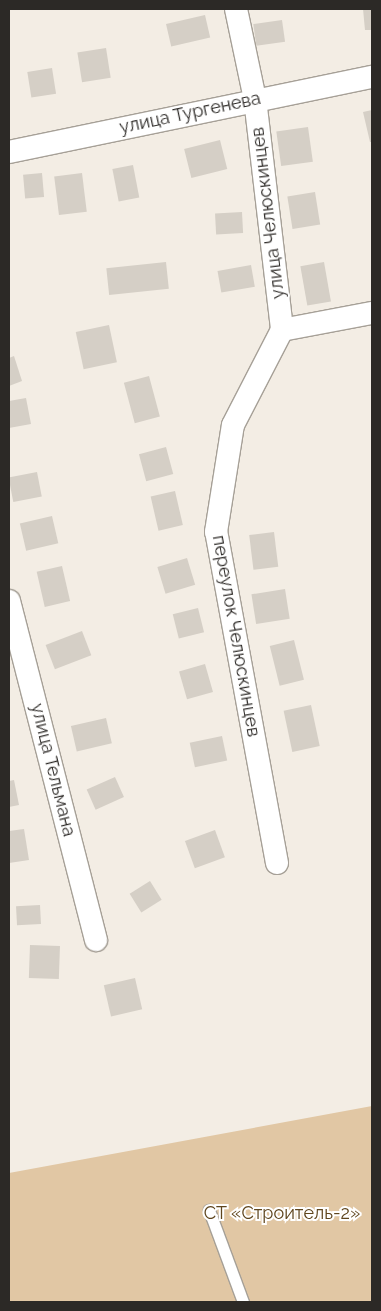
<!DOCTYPE html>
<html>
<head>
<meta charset="utf-8">
<style>
  body { margin:0 }
  #map { position:relative; width:381px; height:1311px; overflow:hidden; background:#f3ede4; font-family:Raleway,sans-serif }
  div>[style] { position:absolute }
  [style*='--x'] { left:calc(var(--x)*1px); top:calc(var(--y)*1px); width:calc(var(--w)*1px); rotate:calc(var(--a)*1deg) }
  .green>* { inset:0; background:#e1c7a4 }
  .building>* { inset:0; background:#d5cfc6; transform-origin:0 0 }
  .roads { filter:drop-shadow(1px 0 #a6a097) drop-shadow(-1px 0 #a6a097) drop-shadow(0 1px #a6a097) drop-shadow(0 -1px #a6a097) }
  .lane>* { height:11px; margin:-5.5px; padding:0 5.5px; transform-origin:5.5px; border-radius:5.5px; background:#fff }
  .street>* { height:22px; margin:-11px; padding:0 11px; transform-origin:11px; border-radius:11px; background:#fff }
  span { translate:-50% -50%; white-space:nowrap; text-align:center; line-height:1.15; -webkit-text-stroke:4px #fff; paint-order:stroke }
  .street-label { font-size:18px; color:#2c2926 }
  .park-label { font-size:18px; color:#5f451d }
  .frame { position:absolute; inset:0; border:10px solid #2c2926; pointer-events:none }
</style>
</head>
<body>
<div id="map">
  <div class="green">
    <i style="clip-path:polygon(372px 1106px,372px 1302px,9px 1302px,9px 1173px)"></i>
  </div>
  <div class="building">
    <i style="clip-path:polygon(363px 9px,372px 9px,372px 30px,365px 30px)"></i>
    <i style="left:205px;top:15px;width:23px;height:40px;rotate:77deg"></i>
    <i style="left:282px;top:20px;width:22px;height:29px;rotate:82deg"></i>
    <i style="left:106px;top:48px;width:30px;height:29px;rotate:81deg"></i>
    <i style="left:52px;top:68px;width:26px;height:25px;rotate:81deg"></i>
    <i style="clip-path:polygon(372px 110px,372px 142px,370px 142px,363px 112px)"></i>
    <i style="left:308px;top:127px;width:35px;height:32px;rotate:82deg"></i>
    <i style="left:220px;top:140px;width:30px;height:37px;rotate:76deg"></i>
    <i style="left:133px;top:165px;width:33px;height:21px;rotate:79deg"></i>
    <i style="left:42px;top:173px;width:24px;height:19px;rotate:85deg"></i>
    <i style="left:82px;top:173px;width:39px;height:28px;rotate:83deg"></i>
    <i style="left:315px;top:192px;width:33px;height:28px;rotate:81deg"></i>
    <i style="left:242px;top:212px;width:21px;height:27px;rotate:87deg"></i>
    <i style="left:166px;top:262px;width:27px;height:60px;rotate:84deg"></i>
    <i style="left:324px;top:262px;width:40px;height:24px;rotate:80deg"></i>
    <i style="left:251px;top:265px;width:22px;height:34px;rotate:80deg"></i>
    <i style="left:109px;top:325px;width:38px;height:34px;rotate:78deg"></i>
    <i style="clip-path:polygon(14px 356px,22px 381px,9px 386px,9px 358px)"></i>
    <i style="left:149px;top:376px;width:42px;height:26px;rotate:75deg"></i>
    <i style="clip-path:polygon(26px 398px,31px 424px,9px 428px,9px 401px)"></i>
    <i style="left:166px;top:447px;width:28px;height:28px;rotate:75deg"></i>
    <i style="left:37px;top:472px;width:25px;height:29px;rotate:79deg"></i>
    <i style="left:175px;top:491px;width:35px;height:25px;rotate:77deg"></i>
    <i style="left:52px;top:516px;width:28px;height:33px;rotate:77deg"></i>
    <i style="left:274px;top:532px;width:35px;height:25px;rotate:83deg"></i>
    <i style="left:187px;top:558px;width:28px;height:31px;rotate:73deg"></i>
    <i style="left:62px;top:566px;width:36px;height:26px;rotate:77deg"></i>
    <i style="left:285px;top:589px;width:30px;height:34px;rotate:81deg"></i>
    <i style="left:198px;top:608px;width:25px;height:26px;rotate:76deg"></i>
    <i style="left:82px;top:631px;width:26px;height:39px;rotate:69deg"></i>
    <i style="left:294px;top:640px;width:41px;height:25px;rotate:76deg"></i>
    <i style="left:205px;top:664px;width:29px;height:27px;rotate:74deg"></i>
    <i style="left:311px;top:705px;width:42px;height:28px;rotate:78deg"></i>
    <i style="left:106px;top:718px;width:26px;height:36px;rotate:77deg"></i>
    <i style="left:222px;top:736px;width:25px;height:33px;rotate:78deg"></i>
    <i style="left:115px;top:777px;width:22px;height:31px;rotate:66deg"></i>
    <i style="clip-path:polygon(14px 780px,19px 805px,9px 807px,9px 781px)"></i>
    <i style="clip-path:polygon(24px 829px,29px 860px,9px 863px,9px 831px)"></i>
    <i style="left:215px;top:830px;width:29px;height:32px;rotate:70deg"></i>
    <i style="left:150px;top:881px;width:22px;height:24px;rotate:58deg"></i>
    <i style="left:40px;top:905px;width:19px;height:24px;rotate:87deg"></i>
    <i style="left:30px;top:945px;width:30px;height:33px;rotate:2deg"></i>
    <i style="left:135px;top:978px;width:32px;height:32px;rotate:77deg"></i>
  </div>
  <div class="roads">
    <div class="lane">
      <i style="--x:209;--y:1210;--w:98;--a:69.7"></i>
    </div>
    <div class="street">
      <i style="--x:236;--y:9;--w:92;--a:78.1"></i>
      <i style="--x:255;--y:99;--w:233;--a:83.3"></i>
      <i style="--x:9;--y:152;--w:371;--a:-11.7"></i>
      <i style="--x:282;--y:330;--w:92;--a:-10.7"></i>
      <i style="--x:9;--y:601;--w:350;--a:75.6"></i>
      <i style="--x:277;--y:863;--w:337;--a:-100.4"></i>
      <i style="--x:216;--y:532;--w:108;--a:-81"></i>
      <i style="--x:233;--y:425;--w:107;--a:-62.7"></i>
    </div>
  </div>
  <div class="street-label">
    <span style="left:190px;top:113px;rotate:-12deg">улица Тургенева</span>
    <span style="left:268px;top:213px;rotate:-97deg">улица Челюскинцев</span>
    <span style="left:236px;top:636px;rotate:80deg">переулок Челюскинцев</span>
    <span style="left:53px;top:770px;rotate:76deg">улица Тельмана</span>
  </div>
  <div class="park-label">
    <span style="left:282px;top:1213px">СТ «Строитель-2»</span>
  </div>
  <div class="frame"></div>
</div>
</body>
</html>
